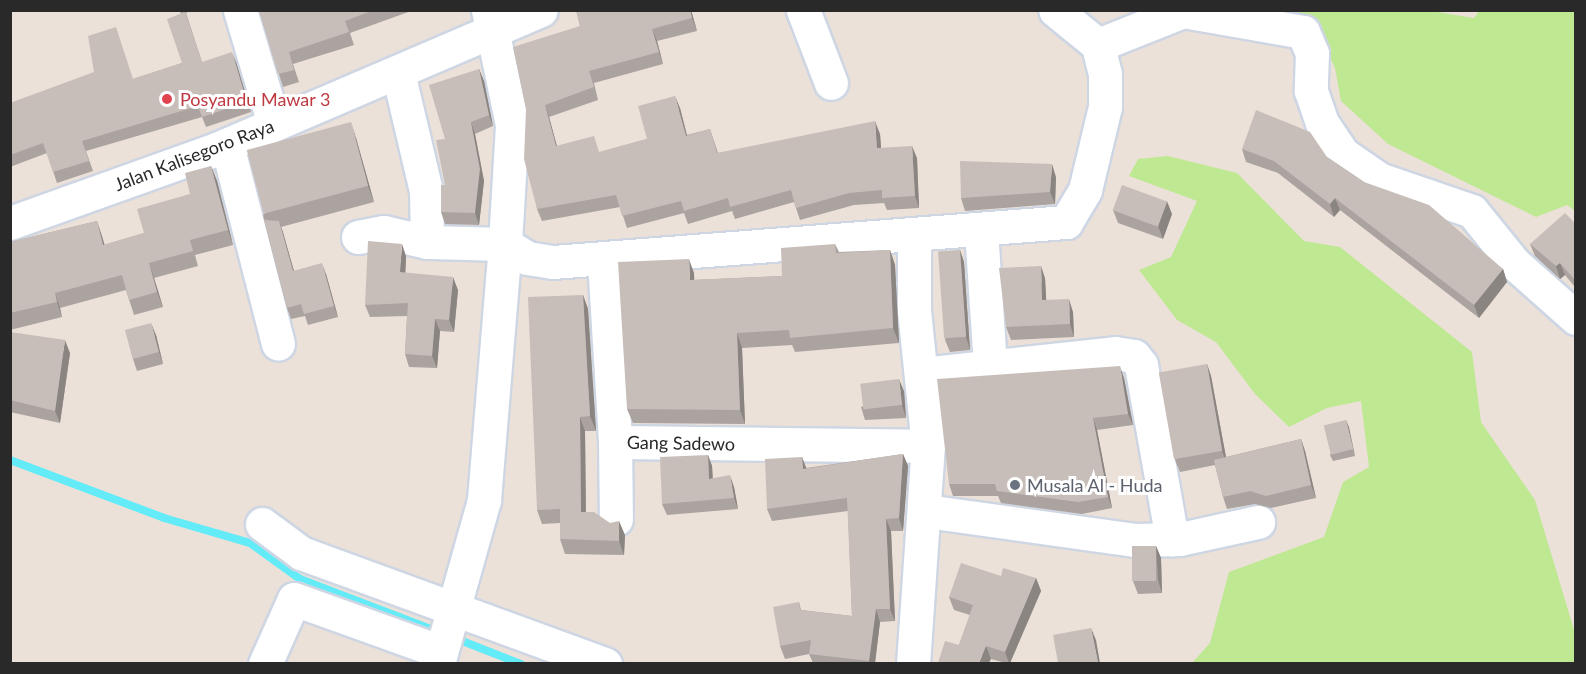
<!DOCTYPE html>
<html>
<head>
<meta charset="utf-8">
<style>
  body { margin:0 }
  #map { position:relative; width:1586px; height:674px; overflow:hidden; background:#ece1d9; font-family:Lato,sans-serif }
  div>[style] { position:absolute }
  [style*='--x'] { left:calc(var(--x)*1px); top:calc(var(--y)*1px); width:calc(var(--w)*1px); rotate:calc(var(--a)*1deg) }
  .green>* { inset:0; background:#bee891 }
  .stream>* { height:8px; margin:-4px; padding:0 4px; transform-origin:4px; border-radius:4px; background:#63ebf7 }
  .roads { filter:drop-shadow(2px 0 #ced6e3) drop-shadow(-2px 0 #ced6e3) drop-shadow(0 2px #ced6e3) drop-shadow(0 -2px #ced6e3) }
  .minor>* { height:33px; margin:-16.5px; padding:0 16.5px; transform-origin:16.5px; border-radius:16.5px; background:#fff }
  .wall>* { inset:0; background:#aba39f }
  .shaded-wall>* { inset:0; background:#8b8582 }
  .building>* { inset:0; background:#c7beb9; transform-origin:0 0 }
  .dots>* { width:16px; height:16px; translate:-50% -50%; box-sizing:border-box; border:3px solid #fff; border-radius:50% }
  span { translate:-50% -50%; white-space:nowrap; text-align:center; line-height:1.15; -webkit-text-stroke:6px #fff; paint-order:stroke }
  .health-label { font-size:18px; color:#be3a42 }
  .left { translate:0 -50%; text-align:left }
  .street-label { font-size:18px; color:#292929 }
  .worship-label { font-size:18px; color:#5b616d }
  .frame { position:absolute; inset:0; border:12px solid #292929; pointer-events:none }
</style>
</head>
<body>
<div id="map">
  <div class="green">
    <i style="clip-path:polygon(1266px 10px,1424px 10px,1474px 18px,1479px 11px,1575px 11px,1575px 211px,1567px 205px,1536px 217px,1388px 144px,1341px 101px,1335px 68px,1318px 31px)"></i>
    <i style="clip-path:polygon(1168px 156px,1237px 173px,1304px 241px,1340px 247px,1472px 352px,1481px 422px,1535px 500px,1575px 633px,1575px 663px,1192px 663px,1210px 643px,1229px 572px,1324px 537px,1343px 482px,1369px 467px,1361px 401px,1327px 408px,1289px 427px,1255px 394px,1216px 342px,1177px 320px,1139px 270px,1171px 257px,1197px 201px,1129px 176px,1138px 159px)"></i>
  </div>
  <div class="stream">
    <i style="--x:10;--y:460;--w:165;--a:20.6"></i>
    <i style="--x:164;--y:518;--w:90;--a:16.2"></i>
    <i style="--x:250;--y:543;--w:62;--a:35.8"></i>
    <i style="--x:300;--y:579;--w:149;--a:20.9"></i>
    <i style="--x:452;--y:637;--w:74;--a:21.4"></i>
  </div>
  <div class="roads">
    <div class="minor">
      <i style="--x:240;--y:10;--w:119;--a:73.4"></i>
      <i style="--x:488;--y:10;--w:117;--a:78.2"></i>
      <i style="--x:512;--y:125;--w:119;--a:93.4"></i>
      <i style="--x:505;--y:244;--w:26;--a:32"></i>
      <i style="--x:527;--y:258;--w:26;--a:9"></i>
      <i style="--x:553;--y:262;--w:515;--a:-4.46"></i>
      <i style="--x:1066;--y:222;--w:37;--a:-59"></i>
      <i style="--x:1085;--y:190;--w:85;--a:-76.5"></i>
      <i style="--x:1105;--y:107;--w:33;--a:-90"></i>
      <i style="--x:1105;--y:74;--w:30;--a:-104"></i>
      <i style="--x:1098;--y:45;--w:55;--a:-140.9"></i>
      <i style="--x:803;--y:10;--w:78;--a:69"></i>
      <i style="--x:1098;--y:45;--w:92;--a:-21.8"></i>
      <i style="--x:1183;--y:11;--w:122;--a:9.9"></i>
      <i style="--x:1303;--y:32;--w:23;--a:67"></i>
      <i style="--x:1312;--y:53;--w:38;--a:92"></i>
      <i style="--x:1311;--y:91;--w:34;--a:71"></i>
      <i style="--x:1322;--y:123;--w:37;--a:56"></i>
      <i style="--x:1343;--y:154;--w:44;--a:34.8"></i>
      <i style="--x:1379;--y:179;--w:98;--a:19"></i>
      <i style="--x:1472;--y:211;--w:67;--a:51.1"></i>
      <i style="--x:1514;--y:263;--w:83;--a:41.6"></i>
      <i style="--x:227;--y:145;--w:205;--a:75.6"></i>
      <i style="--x:10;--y:223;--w:222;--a:-19.7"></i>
      <i style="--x:219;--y:148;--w:350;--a:-23.2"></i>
      <i style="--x:981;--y:230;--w:136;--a:86.2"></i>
      <i style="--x:358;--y:237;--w:26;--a:-11"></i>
      <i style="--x:384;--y:232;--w:44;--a:13.1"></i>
      <i style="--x:427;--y:242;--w:51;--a:-91.1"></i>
      <i style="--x:426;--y:191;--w:121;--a:-103.3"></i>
      <i style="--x:427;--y:242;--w:78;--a:1.5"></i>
      <i style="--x:505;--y:244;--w:257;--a:94.7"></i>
      <i style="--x:484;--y:500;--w:170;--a:105.7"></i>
      <i style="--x:604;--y:261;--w:181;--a:86.5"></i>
      <i style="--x:615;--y:442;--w:313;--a:0.7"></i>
      <i style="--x:922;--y:374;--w:194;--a:-6.2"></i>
      <i style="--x:1115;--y:353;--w:19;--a:9"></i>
      <i style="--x:1134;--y:356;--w:11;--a:52"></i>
      <i style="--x:1141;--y:365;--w:177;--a:79.9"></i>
      <i style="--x:615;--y:442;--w:77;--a:89.3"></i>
      <i style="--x:926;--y:511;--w:210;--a:7.9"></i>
      <i style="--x:1134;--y:540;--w:46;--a:-1.2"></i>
      <i style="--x:1180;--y:539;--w:80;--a:-12.3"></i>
      <i style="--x:262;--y:524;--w:49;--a:36.6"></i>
      <i style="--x:301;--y:553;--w:324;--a:20.1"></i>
      <i style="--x:265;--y:664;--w:71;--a:-66"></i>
      <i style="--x:294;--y:599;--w:156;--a:19.8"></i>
      <i style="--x:913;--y:664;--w:219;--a:-86.1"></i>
      <i style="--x:928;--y:446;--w:137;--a:-95.9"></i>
      <i style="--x:914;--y:310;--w:76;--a:-90"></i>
    </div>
  </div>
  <div class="wall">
    <i style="clip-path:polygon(179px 10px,193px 10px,186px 13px,202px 62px,236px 62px,251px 112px,206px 127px,202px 117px,86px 151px,93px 171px,57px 183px,47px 153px,10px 167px,10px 103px,133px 79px,182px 63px,181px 14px)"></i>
    <i style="clip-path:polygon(259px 10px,414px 10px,350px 33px,354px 45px,293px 64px,299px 82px,283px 87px)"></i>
    <i style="clip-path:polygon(576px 10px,691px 10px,697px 31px,657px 41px,663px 64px,594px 83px,598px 100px,549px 117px,557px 146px,600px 152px,647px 139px,680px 108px,687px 135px,710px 129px,718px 153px,880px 134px,881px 148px,917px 158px,919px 208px,887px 210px,884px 203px,854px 205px,800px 220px,794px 202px,735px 219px,732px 211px,688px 224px,684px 213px,627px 228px,620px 207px,542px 221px,537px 209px,526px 109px,580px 26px)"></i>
    <i style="clip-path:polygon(479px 69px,484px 81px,493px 126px,475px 134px,484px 181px,479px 225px,445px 224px,441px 212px,445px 185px,445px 139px)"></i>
    <i style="clip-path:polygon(356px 138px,374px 202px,281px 227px,294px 271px,326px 274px,338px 317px,308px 325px,305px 316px,291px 319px,287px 308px,263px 215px)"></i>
    <i style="clip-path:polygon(1242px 149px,1327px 157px,1364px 182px,1503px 269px,1507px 282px,1479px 318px,1340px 210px,1334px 217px,1278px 173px,1246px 162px)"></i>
    <i style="clip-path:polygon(211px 166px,217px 181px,233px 245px,195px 255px,198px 266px,154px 278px,163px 307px,134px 315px,126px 290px,60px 308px,62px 317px,10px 330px,10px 242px,97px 221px,104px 245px,144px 233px,190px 194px)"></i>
    <i style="clip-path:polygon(1056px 177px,1055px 204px,965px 211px,961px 198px)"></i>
    <i style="clip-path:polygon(1113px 210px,1172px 214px,1163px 239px,1118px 223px)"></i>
    <i style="clip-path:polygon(1575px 223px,1575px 287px,1565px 275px,1560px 279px,1535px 256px,1530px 244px)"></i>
    <i style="clip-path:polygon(835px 244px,839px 252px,890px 250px,895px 265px,899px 343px,795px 352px,792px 345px,742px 348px,745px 424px,633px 423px,627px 409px,694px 273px,694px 280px,782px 276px)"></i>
    <i style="clip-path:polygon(960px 250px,964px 262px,970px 350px,950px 352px,945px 340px)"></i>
    <i style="clip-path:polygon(406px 256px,405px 273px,458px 290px,454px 332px,440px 331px,437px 368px,409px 367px,405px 354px,407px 316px,370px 317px,365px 305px)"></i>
    <i style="clip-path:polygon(1045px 278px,1046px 300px,1073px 312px,1074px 337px,1011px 340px,1006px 327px)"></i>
    <i style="clip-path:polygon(583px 295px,588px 309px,596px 431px,585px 431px,586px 512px,625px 535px,624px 555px,565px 554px,560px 539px,560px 523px,542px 524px,537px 510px)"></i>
    <i style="clip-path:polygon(10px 332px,70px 353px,60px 423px,10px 412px)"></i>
    <i style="clip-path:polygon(156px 335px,163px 364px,137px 371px,133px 359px)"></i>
    <i style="clip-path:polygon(1207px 364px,1211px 376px,1226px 457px,1301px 439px,1305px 451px,1316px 498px,1271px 508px,1255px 504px,1227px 509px,1223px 497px,1215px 465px,1180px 472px,1175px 460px)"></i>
    <i style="clip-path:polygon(1124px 378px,1133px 425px,1097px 430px,1112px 508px,1082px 514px,1001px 503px,998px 496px,953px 496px,949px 484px)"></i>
    <i style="clip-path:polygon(904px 391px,906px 418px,865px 420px,861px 407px)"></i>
    <i style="clip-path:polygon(1346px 420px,1355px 456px,1333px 461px,1330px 455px)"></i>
    <i style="clip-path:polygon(903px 454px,908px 466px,903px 531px,891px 531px,895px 621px,880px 622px,875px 663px,813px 663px,809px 654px,785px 659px,780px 646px,799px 602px,801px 610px,852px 616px,848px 511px,772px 521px,767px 509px,802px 457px,806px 468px)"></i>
    <i style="clip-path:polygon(708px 455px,712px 466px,713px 478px,734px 487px,738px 509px,667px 515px,662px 504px)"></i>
    <i style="clip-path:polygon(1156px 546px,1161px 558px,1162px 593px,1138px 594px,1133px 581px)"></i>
    <i style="clip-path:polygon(1001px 576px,1036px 578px,1041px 591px,1010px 663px,1006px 663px,991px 659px,959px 645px,970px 615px,954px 610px,949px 597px)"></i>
  </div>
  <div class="shaded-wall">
    <i style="clip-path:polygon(690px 10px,691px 10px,697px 31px,692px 18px)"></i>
    <i style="clip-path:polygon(652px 29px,657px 41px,663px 64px,659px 52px)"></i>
    <i style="clip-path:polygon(232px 52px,236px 62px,251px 112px,247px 102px)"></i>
    <i style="clip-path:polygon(479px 69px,484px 81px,493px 126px,489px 115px)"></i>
    <i style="clip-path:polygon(675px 96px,680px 108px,690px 148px,686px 136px)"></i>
    <i style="clip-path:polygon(545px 105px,549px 117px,560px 158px,556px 146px)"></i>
    <i style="clip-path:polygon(875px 121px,880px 134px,882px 160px,877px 148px)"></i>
    <i style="clip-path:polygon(351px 122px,356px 138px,374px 202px,368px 186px)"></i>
    <i style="clip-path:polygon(471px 122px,475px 134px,484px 181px,479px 225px,475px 213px)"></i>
    <i style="clip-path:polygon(912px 146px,917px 158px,919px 208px,915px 196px)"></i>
    <i style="clip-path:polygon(1052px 164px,1056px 177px,1055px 204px,1050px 192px)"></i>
    <i style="clip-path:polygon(211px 166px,217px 181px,233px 245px,228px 230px)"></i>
    <i style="clip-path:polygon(1335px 198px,1340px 210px,1334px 217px,1330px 204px)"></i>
    <i style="clip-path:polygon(1167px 201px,1172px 214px,1163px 239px,1158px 226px)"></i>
    <i style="clip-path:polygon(97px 221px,102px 236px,109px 260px,103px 245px)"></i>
    <i style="clip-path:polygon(279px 221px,283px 232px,297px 282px,293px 271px)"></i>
    <i style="clip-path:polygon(402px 244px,406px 256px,405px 285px,400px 272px)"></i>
    <i style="clip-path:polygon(890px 250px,895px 265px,899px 343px,893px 328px)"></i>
    <i style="clip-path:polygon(960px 250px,964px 262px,970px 350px,966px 337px)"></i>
    <i style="clip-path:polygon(689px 259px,694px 273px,695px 295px,690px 280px)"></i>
    <i style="clip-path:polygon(149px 263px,154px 278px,163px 307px,157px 292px)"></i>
    <i style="clip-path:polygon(322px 263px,326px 274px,338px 317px,334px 306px)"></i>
    <i style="clip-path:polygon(1560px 263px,1565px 275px,1560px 279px,1556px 266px)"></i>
    <i style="clip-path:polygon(1041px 266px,1045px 278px,1047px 313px,1042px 300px)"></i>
    <i style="clip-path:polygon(1503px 269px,1507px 282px,1479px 318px,1474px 305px)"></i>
    <i style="clip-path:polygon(453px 277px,458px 290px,454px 332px,449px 320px)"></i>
    <i style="clip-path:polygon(55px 293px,60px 308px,62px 317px,57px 302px)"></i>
    <i style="clip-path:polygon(583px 295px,588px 309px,596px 431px,590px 416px)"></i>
    <i style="clip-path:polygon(1069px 299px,1073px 312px,1074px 337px,1070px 324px)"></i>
    <i style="clip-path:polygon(435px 319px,440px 331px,437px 368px,432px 356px)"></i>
    <i style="clip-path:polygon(151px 323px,156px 335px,163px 364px,159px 352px)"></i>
    <i style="clip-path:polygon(737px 333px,742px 348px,745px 424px,740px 410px)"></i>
    <i style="clip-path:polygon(65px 340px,70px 353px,60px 423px,55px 411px)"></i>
    <i style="clip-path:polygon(1207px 364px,1211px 376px,1227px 463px,1222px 451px)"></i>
    <i style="clip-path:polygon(1120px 366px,1124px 378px,1133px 425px,1128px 414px)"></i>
    <i style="clip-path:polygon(899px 379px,904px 391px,906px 418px,902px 405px)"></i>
    <i style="clip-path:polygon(580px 417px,585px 431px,586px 526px,581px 512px)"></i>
    <i style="clip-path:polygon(1093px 418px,1097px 430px,1112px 508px,1108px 497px)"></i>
    <i style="clip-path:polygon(1346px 420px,1349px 427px,1355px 456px,1353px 449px)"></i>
    <i style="clip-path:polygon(1301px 439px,1305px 451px,1316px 498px,1311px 485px)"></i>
    <i style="clip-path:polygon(903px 454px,908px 466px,903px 531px,899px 518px)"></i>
    <i style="clip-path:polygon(708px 455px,712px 466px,713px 490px,709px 479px)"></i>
    <i style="clip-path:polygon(802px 457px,807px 470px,803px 469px)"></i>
    <i style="clip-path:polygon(730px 475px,734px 487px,738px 509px,734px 498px)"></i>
    <i style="clip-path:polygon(886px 519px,891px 531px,895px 621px,890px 609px)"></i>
    <i style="clip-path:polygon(619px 521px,625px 535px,624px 555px,619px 541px)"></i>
    <i style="clip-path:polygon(1156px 546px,1161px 558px,1162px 593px,1158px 580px)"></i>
    <i style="clip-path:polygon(1036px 578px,1041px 591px,1010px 663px,1009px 663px,1005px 652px)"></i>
    <i style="clip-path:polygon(876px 609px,880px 622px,875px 663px,870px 663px,869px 661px)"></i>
    <i style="clip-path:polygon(1091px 628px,1096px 640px,1100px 663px,1098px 663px)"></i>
    <i style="clip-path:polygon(986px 646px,991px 659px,989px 663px,979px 663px)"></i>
  </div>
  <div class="building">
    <i style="clip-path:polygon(259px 10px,374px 10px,345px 21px,349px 32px,289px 52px,294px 70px,278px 74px)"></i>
    <i style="clip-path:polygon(576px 10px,690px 10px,692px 18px,652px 29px,659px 52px,589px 71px,594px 87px,545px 105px,556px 146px,594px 136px,599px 152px,647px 139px,638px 106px,675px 96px,686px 136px,710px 129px,717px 153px,875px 121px,877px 148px,912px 146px,915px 196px,882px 198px,882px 190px,849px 193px,796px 208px,791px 190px,730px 207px,728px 198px,684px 211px,681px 201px,622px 216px,616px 195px,537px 209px,524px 159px,526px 109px,513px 47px,580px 26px)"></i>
    <i style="clip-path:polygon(185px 12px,202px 62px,232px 52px,247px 102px,202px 117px,198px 106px,82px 141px,89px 161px,53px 172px,43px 143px,10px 155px,10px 103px,94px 72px,88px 36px,116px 27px,133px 79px,182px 63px,167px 19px)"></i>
    <i style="clip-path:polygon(479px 69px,489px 115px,471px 122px,480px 169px,475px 213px,441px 212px,441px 185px,445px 185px,436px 140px,445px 139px,429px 85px)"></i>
    <i style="clip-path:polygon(1256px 110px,1310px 132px,1327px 157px,1364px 182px,1429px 205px,1503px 269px,1474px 305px,1335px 198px,1330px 204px,1274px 161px,1242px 149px)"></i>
    <i style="left:351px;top:122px;width:66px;height:108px;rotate:75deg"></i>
    <i style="clip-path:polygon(960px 161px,1052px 164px,1050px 192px,961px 198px)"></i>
    <i style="clip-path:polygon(211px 166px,228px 230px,190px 240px,193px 251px,149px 263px,157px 292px,129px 300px,122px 275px,55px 293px,57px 302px,10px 313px,10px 242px,97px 221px,103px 245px,144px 233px,137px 209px,190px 194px,185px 173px)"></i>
    <i style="left:1122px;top:185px;width:48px;height:27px;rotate:20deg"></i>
    <i style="clip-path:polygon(1565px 213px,1575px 223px,1575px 280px,1560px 263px,1556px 266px,1530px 244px)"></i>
    <i style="clip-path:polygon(264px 220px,279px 221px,293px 271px,322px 263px,334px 306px,304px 314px,301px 304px,287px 308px)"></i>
    <i style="clip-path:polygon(368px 241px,402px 244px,400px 272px,453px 277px,449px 320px,435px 319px,432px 356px,405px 354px,408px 303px,365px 305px)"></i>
    <i style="clip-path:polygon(835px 244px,836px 253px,890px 250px,893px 328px,790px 338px,789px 330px,737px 333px,740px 410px,627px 409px,618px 262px,689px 259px,690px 280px,782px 276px,781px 248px)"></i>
    <i style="left:960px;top:250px;width:87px;height:22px;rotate:86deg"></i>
    <i style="clip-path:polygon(1041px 266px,1042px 300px,1069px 299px,1070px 324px,1006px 327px,999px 268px)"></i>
    <i style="clip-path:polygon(583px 295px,590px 416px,580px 417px,581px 512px,594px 512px,610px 523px,619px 521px,619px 541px,560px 539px,560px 509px,537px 510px,528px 297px)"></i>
    <i style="left:151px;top:323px;width:30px;height:27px;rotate:75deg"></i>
    <i style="clip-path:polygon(10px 332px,65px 340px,55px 411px,10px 400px)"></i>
    <i style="left:1207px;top:364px;width:88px;height:49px;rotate:80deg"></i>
    <i style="clip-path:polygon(1120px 366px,1128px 414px,1093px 418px,1108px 497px,1078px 502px,997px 491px,995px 484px,949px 484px,937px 379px)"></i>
    <i style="left:899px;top:379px;width:26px;height:39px;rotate:83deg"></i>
    <i style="left:1346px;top:420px;width:30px;height:23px;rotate:76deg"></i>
    <i style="clip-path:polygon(1301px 439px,1311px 485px,1266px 496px,1250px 491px,1223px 497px,1214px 460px)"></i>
    <i style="clip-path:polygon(903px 454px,899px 518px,886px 519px,890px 609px,876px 609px,869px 661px,809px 654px,811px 640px,780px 646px,773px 607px,799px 602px,800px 610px,852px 616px,847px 498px,767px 509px,765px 459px,802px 457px,803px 469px)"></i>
    <i style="clip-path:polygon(708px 455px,709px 479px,730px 475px,734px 498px,662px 504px,660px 457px)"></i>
    <i style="left:1132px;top:546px;width:24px;height:35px"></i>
    <i style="clip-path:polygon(961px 563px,1001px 576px,1003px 568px,1036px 578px,1005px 652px,986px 646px,979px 663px,938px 663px,945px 641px,959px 645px,973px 605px,949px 597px)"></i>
    <i style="clip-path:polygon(1091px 628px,1098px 663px,1058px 663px,1053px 635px)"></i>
  </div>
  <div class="dots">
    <i style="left:167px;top:99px;background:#e0444e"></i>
    <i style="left:1015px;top:485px;background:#6b7280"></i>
  </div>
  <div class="health-label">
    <span class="left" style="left:180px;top:99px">Posyandu Mawar 3</span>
  </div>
  <div class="street-label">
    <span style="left:194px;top:155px;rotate:-21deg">Jalan Kalisegoro Raya</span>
    <span style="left:681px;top:443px;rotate:1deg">Gang Sadewo</span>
  </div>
  <div class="worship-label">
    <span class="left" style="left:1027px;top:485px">Musala Al - Huda</span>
  </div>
  <div class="frame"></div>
</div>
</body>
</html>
